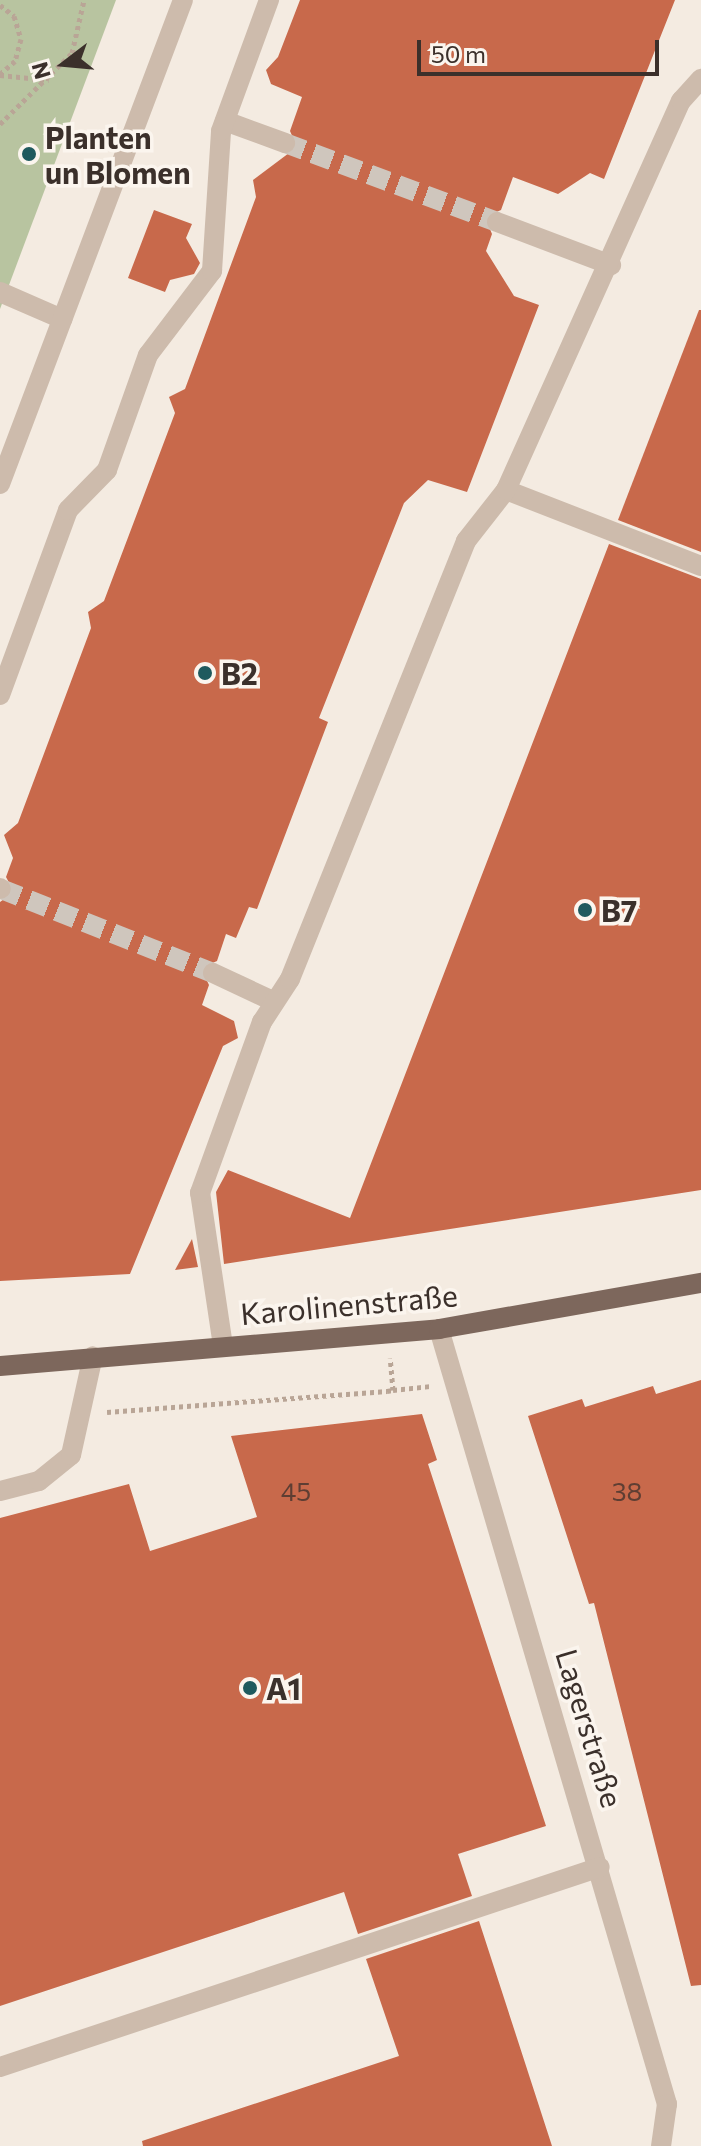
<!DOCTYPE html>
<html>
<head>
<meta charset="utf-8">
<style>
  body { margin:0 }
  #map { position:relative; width:701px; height:2146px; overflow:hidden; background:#f4ebe1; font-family:Commissioner,sans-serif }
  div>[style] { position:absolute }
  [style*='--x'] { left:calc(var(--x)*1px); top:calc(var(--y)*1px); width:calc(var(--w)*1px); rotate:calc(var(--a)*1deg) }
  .green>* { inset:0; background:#b8c4a0 }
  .building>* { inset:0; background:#c8694b }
  .minor-tunnel>* { height:20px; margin-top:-10px; transform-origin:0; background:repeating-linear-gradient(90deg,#cfc6bd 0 20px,transparent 0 30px) }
  .path>* { height:5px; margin-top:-2.5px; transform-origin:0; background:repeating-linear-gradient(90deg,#b9a596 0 4px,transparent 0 8px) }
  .minor>* { height:20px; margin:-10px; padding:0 10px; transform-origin:10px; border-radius:10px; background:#cdbbac }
  .major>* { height:20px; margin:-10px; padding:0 10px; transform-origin:10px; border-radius:10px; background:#7d675c }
  .dots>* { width:22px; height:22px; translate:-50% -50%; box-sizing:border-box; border:4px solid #fbf5ee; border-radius:50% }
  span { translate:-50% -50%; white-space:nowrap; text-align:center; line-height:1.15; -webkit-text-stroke:7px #fbf5ee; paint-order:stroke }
  .number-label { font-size:26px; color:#5e3e33 }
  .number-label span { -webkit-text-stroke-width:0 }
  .poi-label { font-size:30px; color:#3b302b; font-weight:700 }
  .left { translate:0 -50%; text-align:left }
  .street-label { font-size:30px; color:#3b302b }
  .north { position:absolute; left:24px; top:24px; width:80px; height:80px; -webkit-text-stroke:6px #fbf5ee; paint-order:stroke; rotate:254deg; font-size:22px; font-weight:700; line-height:32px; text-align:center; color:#3b302b }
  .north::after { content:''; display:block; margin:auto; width:28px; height:36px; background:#3b302b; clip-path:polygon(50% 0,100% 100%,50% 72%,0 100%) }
  .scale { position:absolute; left:417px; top:40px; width:242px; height:36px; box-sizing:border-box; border:4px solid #3b302b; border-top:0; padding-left:10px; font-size:24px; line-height:28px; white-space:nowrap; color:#3b302b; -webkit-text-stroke:6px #fbf5ee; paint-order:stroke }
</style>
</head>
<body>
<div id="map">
  <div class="green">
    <i style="clip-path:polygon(0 0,116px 0,0 309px)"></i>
  </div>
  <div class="building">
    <i style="clip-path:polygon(300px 0,675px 0,604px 179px,590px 173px,558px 194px,513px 177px,501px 210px,485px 217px,492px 234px,486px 251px,514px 296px,539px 305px,467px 492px,428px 480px,404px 503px,319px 718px,328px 722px,257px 909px,249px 907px,236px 938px,226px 934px,217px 961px,201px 968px,209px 985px,202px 1005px,234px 1021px,238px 1038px,223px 1046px,130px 1274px,0 1281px,0 902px,14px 892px,6px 877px,13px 858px,4px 835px,18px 823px,91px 628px,88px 612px,104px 601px,175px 413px,169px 397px,185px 389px,256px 197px,253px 180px,297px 147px,290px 131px,302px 97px,271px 84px,266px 70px,278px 57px)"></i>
    <i style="clip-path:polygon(154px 210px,192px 224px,186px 238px,200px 263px,194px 274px,170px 280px,165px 292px,128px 278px)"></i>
    <i style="clip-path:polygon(699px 310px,701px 310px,701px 552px,618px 520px)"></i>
    <i style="clip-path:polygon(609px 544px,701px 579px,701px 1190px,224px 1264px,216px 1192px,228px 1170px,350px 1218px)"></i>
    <i style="clip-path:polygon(192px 1239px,198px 1267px,175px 1270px)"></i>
    <i style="clip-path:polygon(701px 1380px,701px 1985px,691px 1986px,594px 1603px,589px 1604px,528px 1416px,582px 1399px,585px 1407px,653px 1386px,656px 1394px)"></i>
    <i style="clip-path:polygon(422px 1414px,437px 1460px,428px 1464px,546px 1826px,458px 1854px,472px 1896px,358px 1934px,344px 1892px,0 2006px,0 1518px,129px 1484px,150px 1551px,257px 1517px,231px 1436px)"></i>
    <i style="clip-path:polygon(479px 1921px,552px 2146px,143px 2146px,142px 2141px,399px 2056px,366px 1959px)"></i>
  </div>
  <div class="minor-tunnel">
    <i style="--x:285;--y:143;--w:226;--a:20.4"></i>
    <i style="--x:1;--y:889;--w:228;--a:21.6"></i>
  </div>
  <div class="path">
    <i style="--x:0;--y:5;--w:18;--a:38"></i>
    <i style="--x:14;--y:16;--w:24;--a:73"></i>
    <i style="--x:21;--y:39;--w:23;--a:105"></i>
    <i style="--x:15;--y:61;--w:20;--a:139"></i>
    <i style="--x:0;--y:75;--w:49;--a:5.8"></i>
    <i style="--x:0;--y:124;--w:101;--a:-44.6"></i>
    <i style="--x:72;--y:53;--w:54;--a:-77.2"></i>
    <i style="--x:393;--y:1390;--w:37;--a:-6"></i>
    <i style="--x:107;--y:1412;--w:281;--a:-4.3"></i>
    <i style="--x:387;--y:1391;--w:6;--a:-9"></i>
    <i style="--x:393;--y:1390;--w:32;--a:-95"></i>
  </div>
  <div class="minor">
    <i style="--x:225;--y:121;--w:64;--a:20.1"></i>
    <i style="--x:497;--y:222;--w:122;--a:20.7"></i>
    <i style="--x:0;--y:292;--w:68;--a:23.5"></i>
    <i style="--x:0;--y:484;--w:517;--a:-69.29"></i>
    <i style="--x:506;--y:490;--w:209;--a:21.3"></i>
    <i style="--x:0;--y:695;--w:197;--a:-69.8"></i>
    <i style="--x:68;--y:510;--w:56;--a:-45.7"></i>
    <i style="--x:107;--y:470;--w:122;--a:-70.4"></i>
    <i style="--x:148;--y:355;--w:106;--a:-52.7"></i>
    <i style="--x:212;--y:271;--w:140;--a:-86.3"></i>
    <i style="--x:221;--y:131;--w:140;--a:-69.9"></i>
    <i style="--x:0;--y:888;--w:1;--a:45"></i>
    <i style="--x:213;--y:973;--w:68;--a:25.1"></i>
    <i style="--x:439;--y:1329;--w:808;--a:73.61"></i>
    <i style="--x:667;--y:2104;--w:42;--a:98.1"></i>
    <i style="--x:223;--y:1346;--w:155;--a:-98.5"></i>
    <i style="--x:200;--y:1193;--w:182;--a:-70.1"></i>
    <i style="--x:262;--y:1022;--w:51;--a:-56.9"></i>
    <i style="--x:290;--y:979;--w:472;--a:-68.1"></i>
    <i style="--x:466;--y:541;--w:65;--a:-51.9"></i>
    <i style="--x:506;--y:490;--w:427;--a:-65.8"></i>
    <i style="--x:681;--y:101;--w:30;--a:-48"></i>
    <i style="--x:0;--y:1491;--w:40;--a:-14.4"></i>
    <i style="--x:39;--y:1481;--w:41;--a:-39.1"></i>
    <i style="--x:71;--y:1455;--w:101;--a:-77.5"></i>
    <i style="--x:0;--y:2067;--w:632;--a:-18.43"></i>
  </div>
  <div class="major">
    <i style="--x:0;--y:1366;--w:441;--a:-4.8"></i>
    <i style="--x:439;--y:1329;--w:266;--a:-10"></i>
  </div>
  <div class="dots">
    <i style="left:29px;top:154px;background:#1f5a5e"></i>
    <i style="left:205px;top:673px;background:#1f5a5e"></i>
    <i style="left:585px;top:910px;background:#1f5a5e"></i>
    <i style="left:250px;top:1688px;background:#1f5a5e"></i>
  </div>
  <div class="number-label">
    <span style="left:296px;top:1491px">45</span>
    <span style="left:627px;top:1491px">38</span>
  </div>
  <div class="poi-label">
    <span class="left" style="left:45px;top:154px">Planten<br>un Blomen</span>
    <span class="left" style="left:221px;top:673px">B2</span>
    <span class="left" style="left:601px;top:910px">B7</span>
    <span class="left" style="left:266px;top:1688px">A1</span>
  </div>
  <div class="street-label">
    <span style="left:349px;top:1304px;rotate:-5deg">Karolinenstraße</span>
    <span style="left:590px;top:1728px;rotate:73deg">Lagerstraße</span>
  </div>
  <div class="north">N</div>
  <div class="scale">50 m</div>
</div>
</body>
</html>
